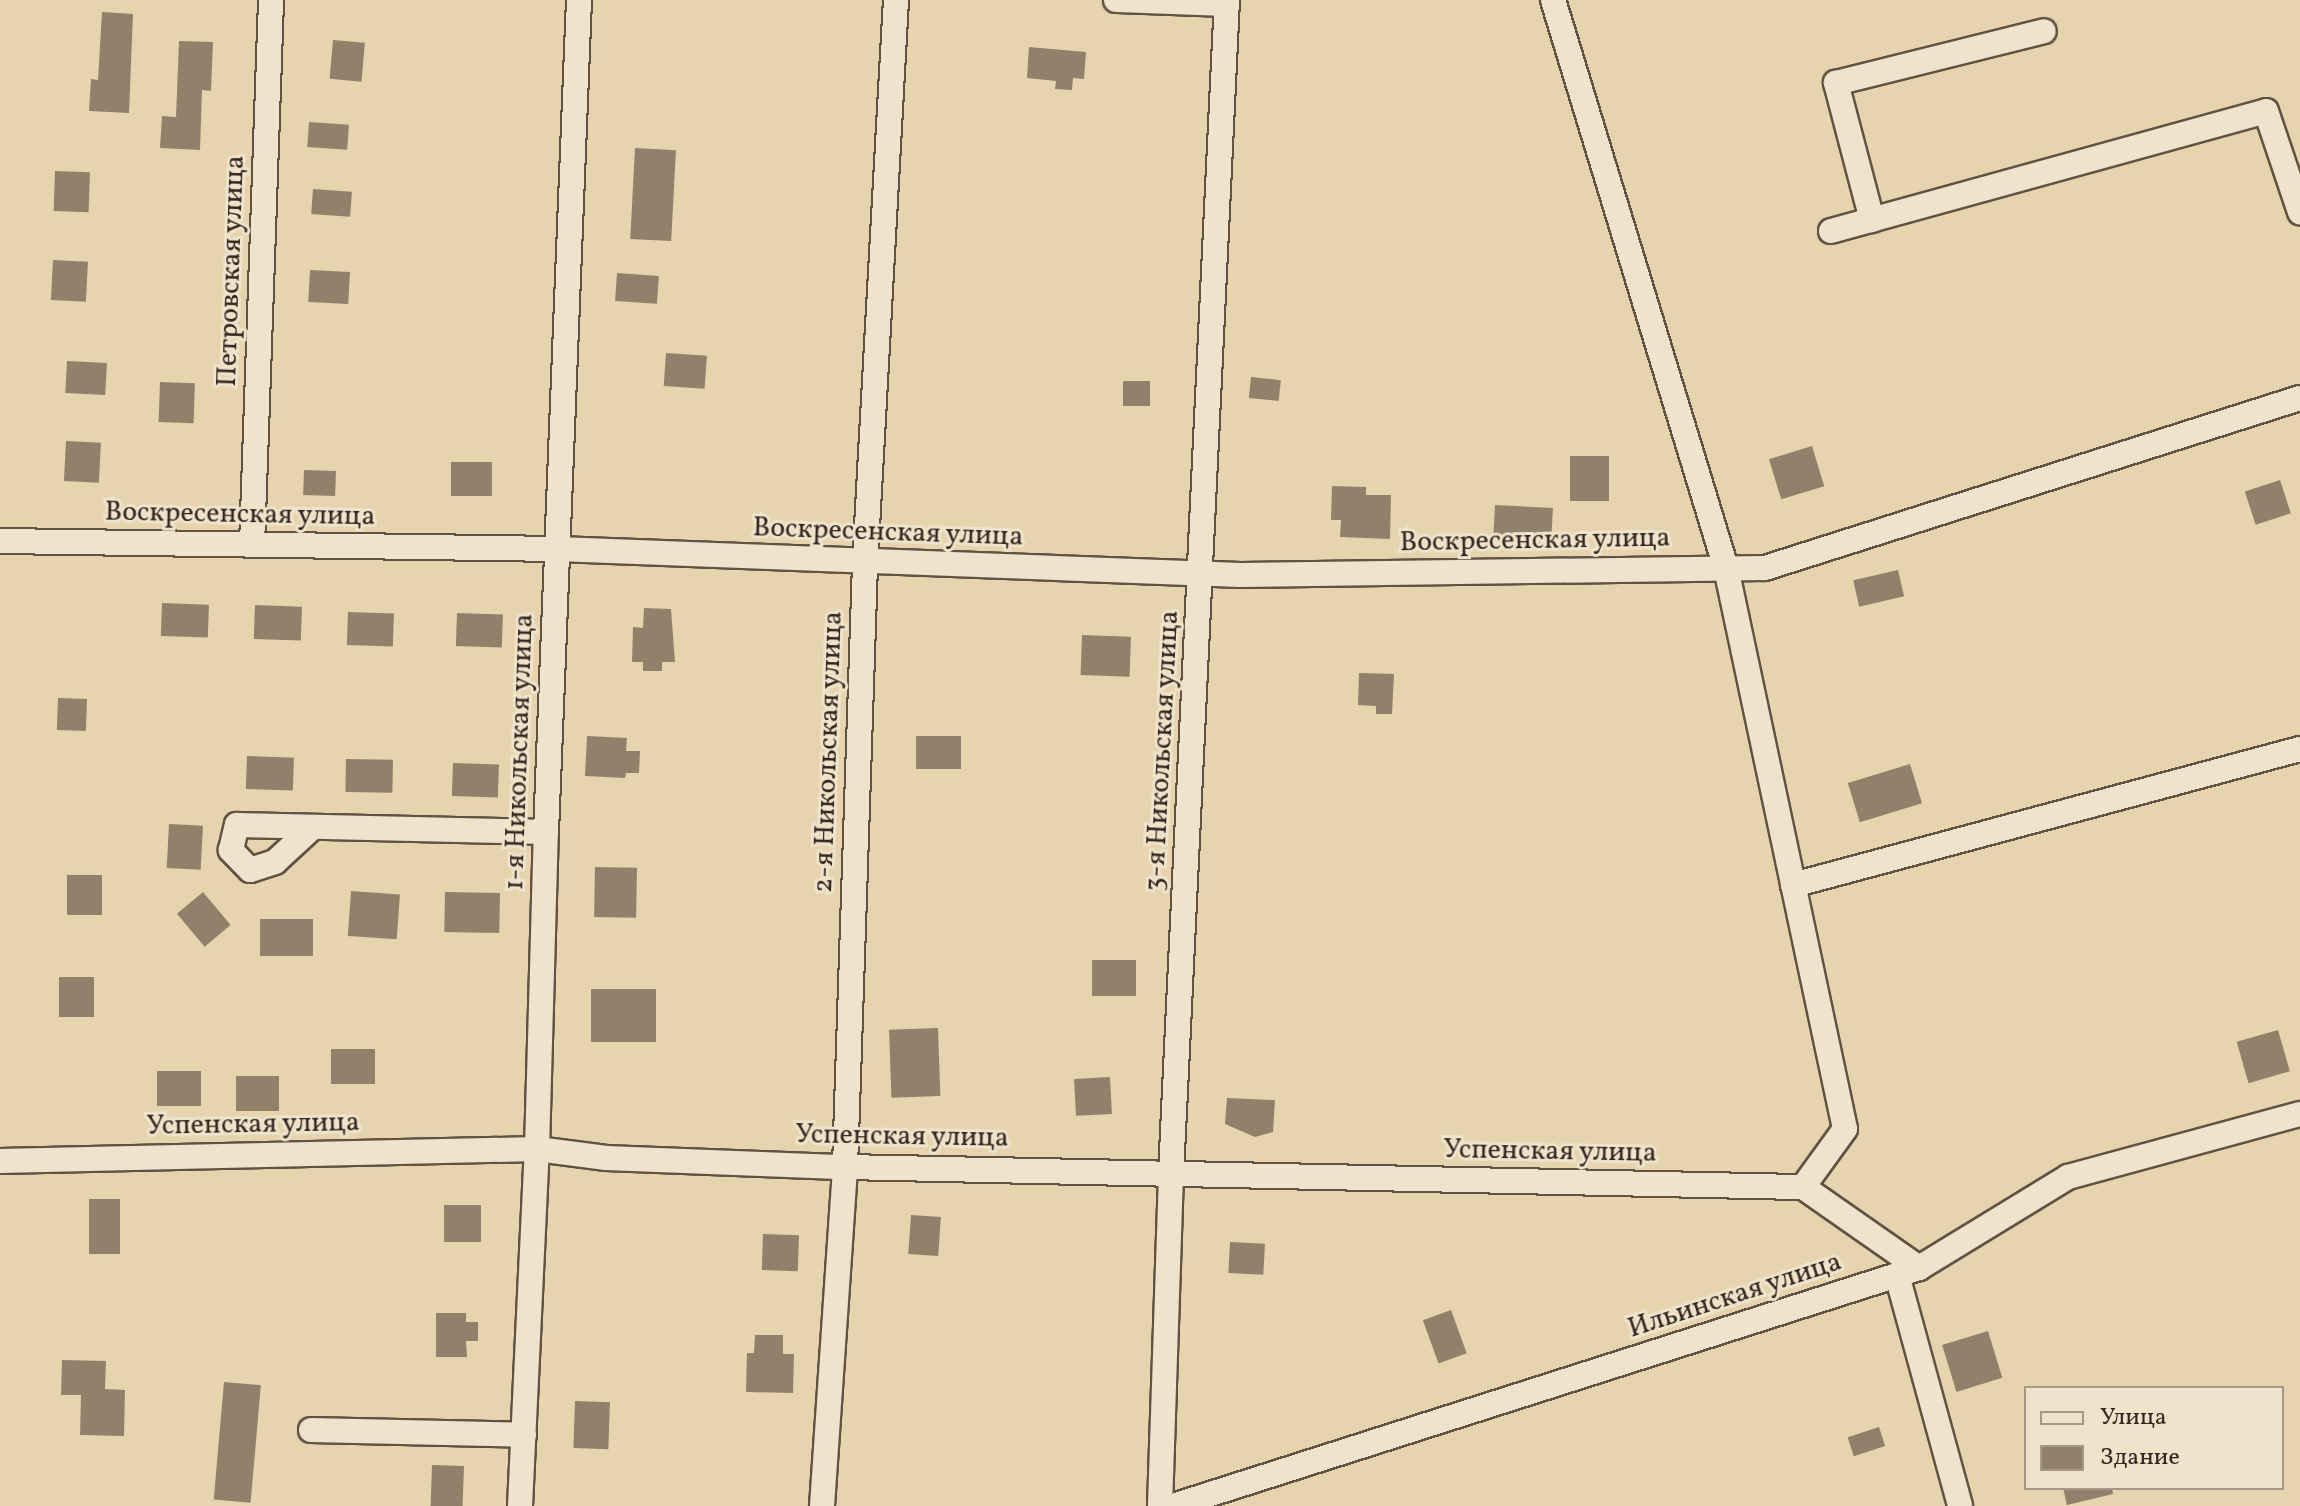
<!DOCTYPE html>
<html>
<head>
<meta charset="utf-8">
<style>
  body { margin:0 }
  #map { position:relative; width:2300px; height:1506px; overflow:hidden; background:#e6d4af; font-family:Vollkorn,serif }
  div>[style] { position:absolute }
  [style*='--x'] { left:calc(var(--x)*1px); top:calc(var(--y)*1px); width:calc(var(--w)*1px); rotate:calc(var(--a)*1deg) }
  .building>* { inset:0; background:#91816a; transform-origin:0 0 }
  .roads { filter:drop-shadow(2px 0 #615243) drop-shadow(-2px 0 #615243) drop-shadow(0 2px #615243) drop-shadow(0 -2px #615243) }
  .street>* { height:24px; margin:-12px; padding:0 12px; transform-origin:12px; border-radius:12px; background:#efe3cb }
  span { translate:-50% -50%; white-space:nowrap; text-align:center; line-height:1.15; -webkit-text-stroke:6px #efe3cb; paint-order:stroke }
  .street-label { font-size:28px; color:#35271f }
  .legend { position:absolute; left:2024px; top:1386px; width:260px; height:104px; box-sizing:border-box; background:#efe3cb; border:2px solid #a59886; margin:0; padding:10px 14px; list-style:none; font-size:24px; color:#35271f }
  .legend li { display:flex; align-items:center; gap:16px; height:40px }
  .legend b { width:40px; border:2px solid #a59886 }
</style>
</head>
<body>
<div id="map">
  <div class="building">
    <i style="clip-path:polygon(102px 12px,133px 14px,129px 113px,89px 111px,91px 79px,98px 80px)"></i>
    <i style="left:333px;top:40px;width:32px;height:39px;rotate:5deg"></i>
    <i style="clip-path:polygon(179px 41px,213px 42px,211px 91px,202px 90px,200px 150px,160px 148px,162px 116px,176px 117px)"></i>
    <i style="clip-path:polygon(1029px 47px,1086px 52px,1084px 79px,1073px 78px,1072px 90px,1055px 89px,1056px 81px,1027px 78px)"></i>
    <i style="left:309px;top:122px;width:40px;height:25px;rotate:4deg"></i>
    <i style="left:635px;top:148px;width:41px;height:91px;rotate:3deg"></i>
    <i style="left:55px;top:171px;width:35px;height:40px;rotate:2deg"></i>
    <i style="left:313px;top:189px;width:39px;height:25px;rotate:4deg"></i>
    <i style="left:53px;top:260px;width:35px;height:40px;rotate:3deg"></i>
    <i style="left:310px;top:270px;width:40px;height:32px;rotate:3deg"></i>
    <i style="left:617px;top:273px;width:42px;height:28px;rotate:4deg"></i>
    <i style="left:666px;top:353px;width:41px;height:33px;rotate:4deg"></i>
    <i style="left:67px;top:361px;width:40px;height:32px;rotate:3deg"></i>
    <i style="left:1251px;top:377px;width:30px;height:21px;rotate:6deg"></i>
    <i style="left:1123px;top:381px;width:27px;height:25px"></i>
    <i style="left:160px;top:382px;width:35px;height:40px;rotate:2deg"></i>
    <i style="left:66px;top:441px;width:35px;height:40px;rotate:3deg"></i>
    <i style="left:1812px;top:446px;width:42px;height:45px;rotate:73deg"></i>
    <i style="left:1570px;top:456px;width:39px;height:45px"></i>
    <i style="left:451px;top:462px;width:41px;height:34px"></i>
    <i style="left:304px;top:470px;width:32px;height:25px;rotate:2deg"></i>
    <i style="left:2280px;top:480px;width:35px;height:37px;rotate:72deg"></i>
    <i style="clip-path:polygon(1332px 486px,1366px 487px,1366px 495px,1391px 495px,1390px 539px,1340px 537px,1341px 520px,1331px 520px)"></i>
    <i style="left:1495px;top:505px;width:58px;height:36px;rotate:3deg"></i>
    <i style="left:1898px;top:570px;width:27px;height:46px;rotate:77deg"></i>
    <i style="left:162px;top:603px;width:47px;height:33px;rotate:2deg"></i>
    <i style="left:255px;top:605px;width:47px;height:34px;rotate:2deg"></i>
    <i style="clip-path:polygon(644px 608px,671px 609px,675px 662px,662px 662px,662px 671px,643px 671px,643px 662px,632px 662px,633px 627px,643px 628px)"></i>
    <i style="left:348px;top:612px;width:46px;height:33px;rotate:2deg"></i>
    <i style="left:457px;top:613px;width:46px;height:33px;rotate:2deg"></i>
    <i style="left:1082px;top:635px;width:49px;height:40px;rotate:2deg"></i>
    <i style="clip-path:polygon(1359px 673px,1394px 674px,1392px 714px,1376px 714px,1376px 706px,1358px 705px)"></i>
    <i style="left:58px;top:698px;width:29px;height:32px;rotate:2deg"></i>
    <i style="clip-path:polygon(587px 736px,627px 738px,626px 751px,640px 751px,639px 773px,626px 773px,625px 778px,585px 776px)"></i>
    <i style="left:916px;top:736px;width:45px;height:33px"></i>
    <i style="left:247px;top:756px;width:47px;height:33px;rotate:2deg"></i>
    <i style="left:346px;top:759px;width:47px;height:33px;rotate:1deg"></i>
    <i style="left:453px;top:763px;width:46px;height:33px;rotate:2deg"></i>
    <i style="left:1910px;top:764px;width:41px;height:65px;rotate:73deg"></i>
    <i style="left:169px;top:824px;width:34px;height:44px;rotate:3deg"></i>
    <i style="left:595px;top:867px;width:42px;height:50px;rotate:1deg"></i>
    <i style="left:67px;top:875px;width:35px;height:40px"></i>
    <i style="left:351px;top:891px;width:49px;height:45px;rotate:4deg"></i>
    <i style="left:203px;top:892px;width:43px;height:34px;rotate:50deg"></i>
    <i style="left:445px;top:892px;width:55px;height:40px;rotate:1deg"></i>
    <i style="left:260px;top:919px;width:53px;height:37px"></i>
    <i style="left:1092px;top:960px;width:44px;height:36px"></i>
    <i style="left:59px;top:977px;width:35px;height:40px"></i>
    <i style="left:591px;top:989px;width:65px;height:53px"></i>
    <i style="left:938px;top:1028px;width:68px;height:49px;rotate:88deg"></i>
    <i style="left:2278px;top:1030px;width:43px;height:43px;rotate:74deg"></i>
    <i style="left:331px;top:1049px;width:44px;height:35px"></i>
    <i style="left:157px;top:1071px;width:44px;height:35px"></i>
    <i style="left:236px;top:1076px;width:43px;height:35px"></i>
    <i style="left:1110px;top:1077px;width:37px;height:36px;rotate:87deg"></i>
    <i style="clip-path:polygon(1227px 1098px,1275px 1100px,1273px 1132px,1255px 1137px,1225px 1124px)"></i>
    <i style="left:89px;top:1199px;width:31px;height:55px"></i>
    <i style="left:444px;top:1205px;width:37px;height:37px"></i>
    <i style="left:911px;top:1215px;width:30px;height:39px;rotate:4deg"></i>
    <i style="left:763px;top:1234px;width:36px;height:36px;rotate:2deg"></i>
    <i style="left:1230px;top:1242px;width:35px;height:31px;rotate:3deg"></i>
    <i style="left:1451px;top:1310px;width:46px;height:30px;rotate:70deg"></i>
    <i style="clip-path:polygon(436px 1313px,466px 1313px,466px 1322px,478px 1322px,478px 1341px,466px 1341px,467px 1357px,436px 1357px)"></i>
    <i style="left:1988px;top:1331px;width:49px;height:48px;rotate:73deg"></i>
    <i style="clip-path:polygon(755px 1335px,783px 1335px,783px 1354px,794px 1354px,793px 1393px,746px 1392px,747px 1353px,754px 1353px)"></i>
    <i style="clip-path:polygon(62px 1360px,106px 1361px,105px 1389px,125px 1390px,124px 1436px,80px 1435px,81px 1395px,61px 1395px)"></i>
    <i style="left:224px;top:1382px;width:37px;height:118px;rotate:5deg"></i>
    <i style="left:575px;top:1401px;width:35px;height:47px;rotate:2deg"></i>
    <i style="left:1879px;top:1427px;width:20px;height:33px;rotate:72deg"></i>
    <i style="left:432px;top:1465px;width:32px;height:41px;rotate:2deg"></i>
    <i style="clip-path:polygon(2063px 1488px,2112px 1488px,2113px 1494px,2067px 1505px)"></i>
  </div>
  <div class="roads">
    <div class="street">
      <i style="--x:1116;--y:0;--w:111;--a:2.1"></i>
      <i style="--x:1553;--y:0;--w:594;--a:73.06"></i>
      <i style="--x:1726;--y:568;--w:573;--a:78.02"></i>
      <i style="--x:1845;--y:1129;--w:72;--a:125.9"></i>
      <i style="--x:1872;--y:220;--w:142;--a:-104.7"></i>
      <i style="--x:1836;--y:83;--w:214;--a:-14"></i>
      <i style="--x:1831;--y:231;--w:451;--a:-15.4"></i>
      <i style="--x:2266;--y:111;--w:107;--a:71.4"></i>
      <i style="--x:0;--y:541;--w:558;--a:0.82"></i>
      <i style="--x:558;--y:549;--w:683;--a:2.18"></i>
      <i style="--x:1241;--y:575;--w:524;--a:-0.77"></i>
      <i style="--x:1765;--y:568;--w:561;--a:-17.63"></i>
      <i style="--x:252;--y:545;--w:545;--a:-88"></i>
      <i style="--x:313;--y:827;--w:52;--a:137.4"></i>
      <i style="--x:275;--y:862;--w:26;--a:162"></i>
      <i style="--x:250;--y:870;--w:28;--a:-134"></i>
      <i style="--x:231;--y:850;--w:26;--a:-77"></i>
      <i style="--x:237;--y:825;--w:309;--a:1.3"></i>
      <i style="--x:1793;--y:885;--w:525;--a:-15.02"></i>
      <i style="--x:0;--y:1161;--w:537;--a:-1.28"></i>
      <i style="--x:537;--y:1149;--w:70;--a:7.4"></i>
      <i style="--x:606;--y:1158;--w:239;--a:2.2"></i>
      <i style="--x:845;--y:1167;--w:958;--a:1.2"></i>
      <i style="--x:1803;--y:1187;--w:141;--a:34.9"></i>
      <i style="--x:1897;--y:1275;--w:239;--a:74.7"></i>
      <i style="--x:311;--y:1430;--w:213;--a:1.3"></i>
      <i style="--x:520;--y:1506;--w:357;--a:-87.3"></i>
      <i style="--x:537;--y:1149;--w:317;--a:-88.4"></i>
      <i style="--x:546;--y:832;--w:833;--a:-87.73"></i>
      <i style="--x:822;--y:1506;--w:340;--a:-86.1"></i>
      <i style="--x:845;--y:1167;--w:604;--a:-88.1"></i>
      <i style="--x:865;--y:563;--w:564;--a:-86.85"></i>
      <i style="--x:1160;--y:1506;--w:332;--a:-88.1"></i>
      <i style="--x:1171;--y:1174;--w:1175;--a:-87.27"></i>
      <i style="--x:1173;--y:1506;--w:783;--a:-17.69"></i>
      <i style="--x:1919;--y:1268;--w:175;--a:-31.4"></i>
      <i style="--x:2068;--y:1177;--w:240;--a:-15.2"></i>
    </div>
  </div>
  <div class="street-label">
    <span style="left:232px;top:271px;rotate:-88deg">Петровская улица</span>
    <span style="left:240px;top:515px;rotate:1deg">Воскресенская улица</span>
    <span style="left:888px;top:533px;rotate:2deg">Воскресенская улица</span>
    <span style="left:1535px;top:541px;rotate:-1deg">Воскресенская улица</span>
    <span style="left:1163px;top:751px;rotate:-87deg">3-я Никольская улица</span>
    <span style="left:520px;top:752px;rotate:-88deg">1-я Никольская улица</span>
    <span style="left:829px;top:752px;rotate:-88deg">2-я Никольская улица</span>
    <span style="left:253px;top:1125px;rotate:-1deg">Успенская улица</span>
    <span style="left:902px;top:1137px;rotate:1deg">Успенская улица</span>
    <span style="left:1550px;top:1152px;rotate:1deg">Успенская улица</span>
    <span style="left:1735px;top:1296px;rotate:-18deg">Ильинская улица</span>
  </div>
  <ul class="legend">
  <li><b style="height:10px;background:#efe3cb"></b>Улица</li>
  <li><b style="height:22px;background:#91816a"></b>Здание</li>
  </ul>
</div>
</body>
</html>
